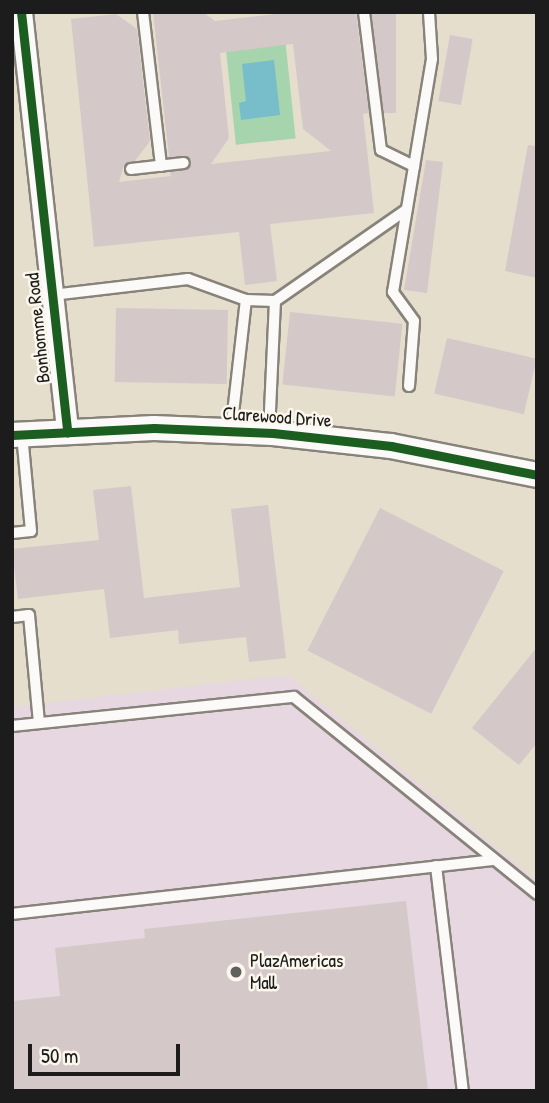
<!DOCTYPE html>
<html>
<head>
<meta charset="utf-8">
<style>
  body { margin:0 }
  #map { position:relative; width:549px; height:1103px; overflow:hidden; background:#e5decd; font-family:"Patrick Hand",sans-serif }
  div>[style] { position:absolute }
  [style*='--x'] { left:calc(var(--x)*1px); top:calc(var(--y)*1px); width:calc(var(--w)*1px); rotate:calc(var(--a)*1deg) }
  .built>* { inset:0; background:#e6d7e0 }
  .green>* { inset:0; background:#a6d4ad; transform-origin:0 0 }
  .water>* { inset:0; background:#77bdca }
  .building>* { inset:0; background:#d4c9c8; transform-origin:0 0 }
  .roads { filter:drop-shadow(2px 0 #87837a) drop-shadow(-2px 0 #87837a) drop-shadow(0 2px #87837a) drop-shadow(0 -2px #87837a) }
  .service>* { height:10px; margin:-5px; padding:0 5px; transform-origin:5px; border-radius:5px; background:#fbfaf8 }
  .minor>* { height:21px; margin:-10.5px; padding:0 10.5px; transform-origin:10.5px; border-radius:10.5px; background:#fbfaf8 }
  .tertiary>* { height:24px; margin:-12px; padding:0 12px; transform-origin:12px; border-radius:12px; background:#fbfaf8 }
  .cycleway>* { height:9px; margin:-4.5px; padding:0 4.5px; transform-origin:4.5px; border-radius:4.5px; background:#1b5e20 }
  .dots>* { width:19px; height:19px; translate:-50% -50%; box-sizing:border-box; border:4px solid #fbf7ec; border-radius:50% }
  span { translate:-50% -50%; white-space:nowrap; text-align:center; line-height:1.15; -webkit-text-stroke:5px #fbf7ec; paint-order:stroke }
  .street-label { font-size:19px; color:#1c1c1c }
  .poi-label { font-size:19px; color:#1c1c1c }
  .left { translate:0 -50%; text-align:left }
  .frame { position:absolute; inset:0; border:14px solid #1c1c1c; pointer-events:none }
  .scale { position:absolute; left:28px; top:1044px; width:152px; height:32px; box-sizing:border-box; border:4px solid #1c1c1c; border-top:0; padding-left:9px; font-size:21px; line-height:24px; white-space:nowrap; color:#1c1c1c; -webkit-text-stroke:5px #fbf7ec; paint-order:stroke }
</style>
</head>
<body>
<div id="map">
  <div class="built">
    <i style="clip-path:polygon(288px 675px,537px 881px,537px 1091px,12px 1091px,12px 707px)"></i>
  </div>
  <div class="green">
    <i style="left:284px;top:28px;width:111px;height:60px;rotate:84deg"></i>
  </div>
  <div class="water">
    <i style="clip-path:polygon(274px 60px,280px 115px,241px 120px,239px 103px,246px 101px,242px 64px)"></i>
  </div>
  <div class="building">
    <i style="clip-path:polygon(evenodd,153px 12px,203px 12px,215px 21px,292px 12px,356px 12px,369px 113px,363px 114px,374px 213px,270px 224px,277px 281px,245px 285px,239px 232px,94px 247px,71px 19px,116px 14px,137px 29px,150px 141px,135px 161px,124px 165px,119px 182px,171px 176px,170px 172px,191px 165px,186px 156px,169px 157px,153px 12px,293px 44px,303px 129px,331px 151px,211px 164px,229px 138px,220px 53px,293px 44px)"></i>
    <i style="left:372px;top:12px;width:24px;height:101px"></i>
    <i style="left:450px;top:35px;width:23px;height:67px;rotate:10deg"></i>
    <i style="clip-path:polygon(528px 145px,537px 146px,537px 278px,505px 271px)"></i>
    <i style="clip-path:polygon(426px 160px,443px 162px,427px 293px,404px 290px)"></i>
    <i style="left:116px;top:308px;width:112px;height:74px;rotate:1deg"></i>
    <i style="left:290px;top:312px;width:113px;height:73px;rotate:6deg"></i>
    <i style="left:447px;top:338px;width:92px;height:57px;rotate:13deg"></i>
    <i style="clip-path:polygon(131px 486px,144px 598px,240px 587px,231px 509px,268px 505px,286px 658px,249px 662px,246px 637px,179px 644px,178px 630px,110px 638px,104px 589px,18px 599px,12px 549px,99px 540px,93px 490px)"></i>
    <i style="left:380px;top:508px;width:139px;height:160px;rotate:27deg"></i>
    <i style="clip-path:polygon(537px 647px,537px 743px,519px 765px,472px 728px)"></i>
    <i style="clip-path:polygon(406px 901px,428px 1091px,12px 1091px,12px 1001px,60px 996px,55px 948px,145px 938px,144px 929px)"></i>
  </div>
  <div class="roads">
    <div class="service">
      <i style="--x:143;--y:12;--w:155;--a:83.3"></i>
      <i style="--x:364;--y:12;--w:139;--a:83"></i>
      <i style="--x:381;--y:150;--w:37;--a:26"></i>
      <i style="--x:131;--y:169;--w:53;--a:-6.5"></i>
      <i style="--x:52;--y:295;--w:137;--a:-6.7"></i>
      <i style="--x:188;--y:279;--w:62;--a:19.9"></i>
      <i style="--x:246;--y:300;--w:29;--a:2"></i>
      <i style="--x:275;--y:301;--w:160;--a:-34.8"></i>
      <i style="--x:409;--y:386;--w:65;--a:-85.6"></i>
      <i style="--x:414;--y:321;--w:36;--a:-126"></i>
      <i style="--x:393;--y:292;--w:236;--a:-80.5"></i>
      <i style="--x:432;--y:59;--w:47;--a:-93.7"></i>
      <i style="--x:231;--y:431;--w:132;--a:-83.5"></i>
      <i style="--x:269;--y:433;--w:132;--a:-87.4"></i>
      <i style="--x:12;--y:533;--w:19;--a:-6"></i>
      <i style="--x:31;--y:531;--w:97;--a:-95.3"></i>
      <i style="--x:12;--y:617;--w:17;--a:-7"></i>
      <i style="--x:29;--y:615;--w:108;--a:84.7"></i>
      <i style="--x:12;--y:726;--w:283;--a:-5.9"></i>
      <i style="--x:294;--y:697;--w:313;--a:39"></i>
      <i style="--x:436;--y:866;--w:227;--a:83.2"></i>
      <i style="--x:12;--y:914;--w:483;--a:-6.4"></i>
    </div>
    <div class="minor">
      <i style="--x:21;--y:12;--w:423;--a:83.7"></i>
    </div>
    <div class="tertiary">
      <i style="--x:12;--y:435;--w:142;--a:-2.8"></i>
      <i style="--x:154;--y:428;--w:119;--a:2.4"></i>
      <i style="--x:273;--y:433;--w:119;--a:6.3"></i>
      <i style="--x:391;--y:446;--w:149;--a:11.2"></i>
    </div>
  </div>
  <div class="cycleway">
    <i style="--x:21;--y:12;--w:423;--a:83.7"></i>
    <i style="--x:12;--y:435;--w:142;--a:-2.8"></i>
    <i style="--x:154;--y:428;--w:119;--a:2.4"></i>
    <i style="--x:273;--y:433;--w:119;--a:6.3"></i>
    <i style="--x:391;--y:446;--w:149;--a:11.2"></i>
  </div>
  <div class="dots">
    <i style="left:236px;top:972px;background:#62605a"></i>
  </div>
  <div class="street-label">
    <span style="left:38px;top:328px;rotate:-96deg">Bonhomme Road</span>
    <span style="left:277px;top:417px;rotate:4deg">Clarewood Drive</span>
  </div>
  <div class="poi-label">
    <span class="left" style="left:250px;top:972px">PlazAmericas<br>Mall</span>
  </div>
  <div class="frame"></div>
  <div class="scale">50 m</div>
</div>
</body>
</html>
